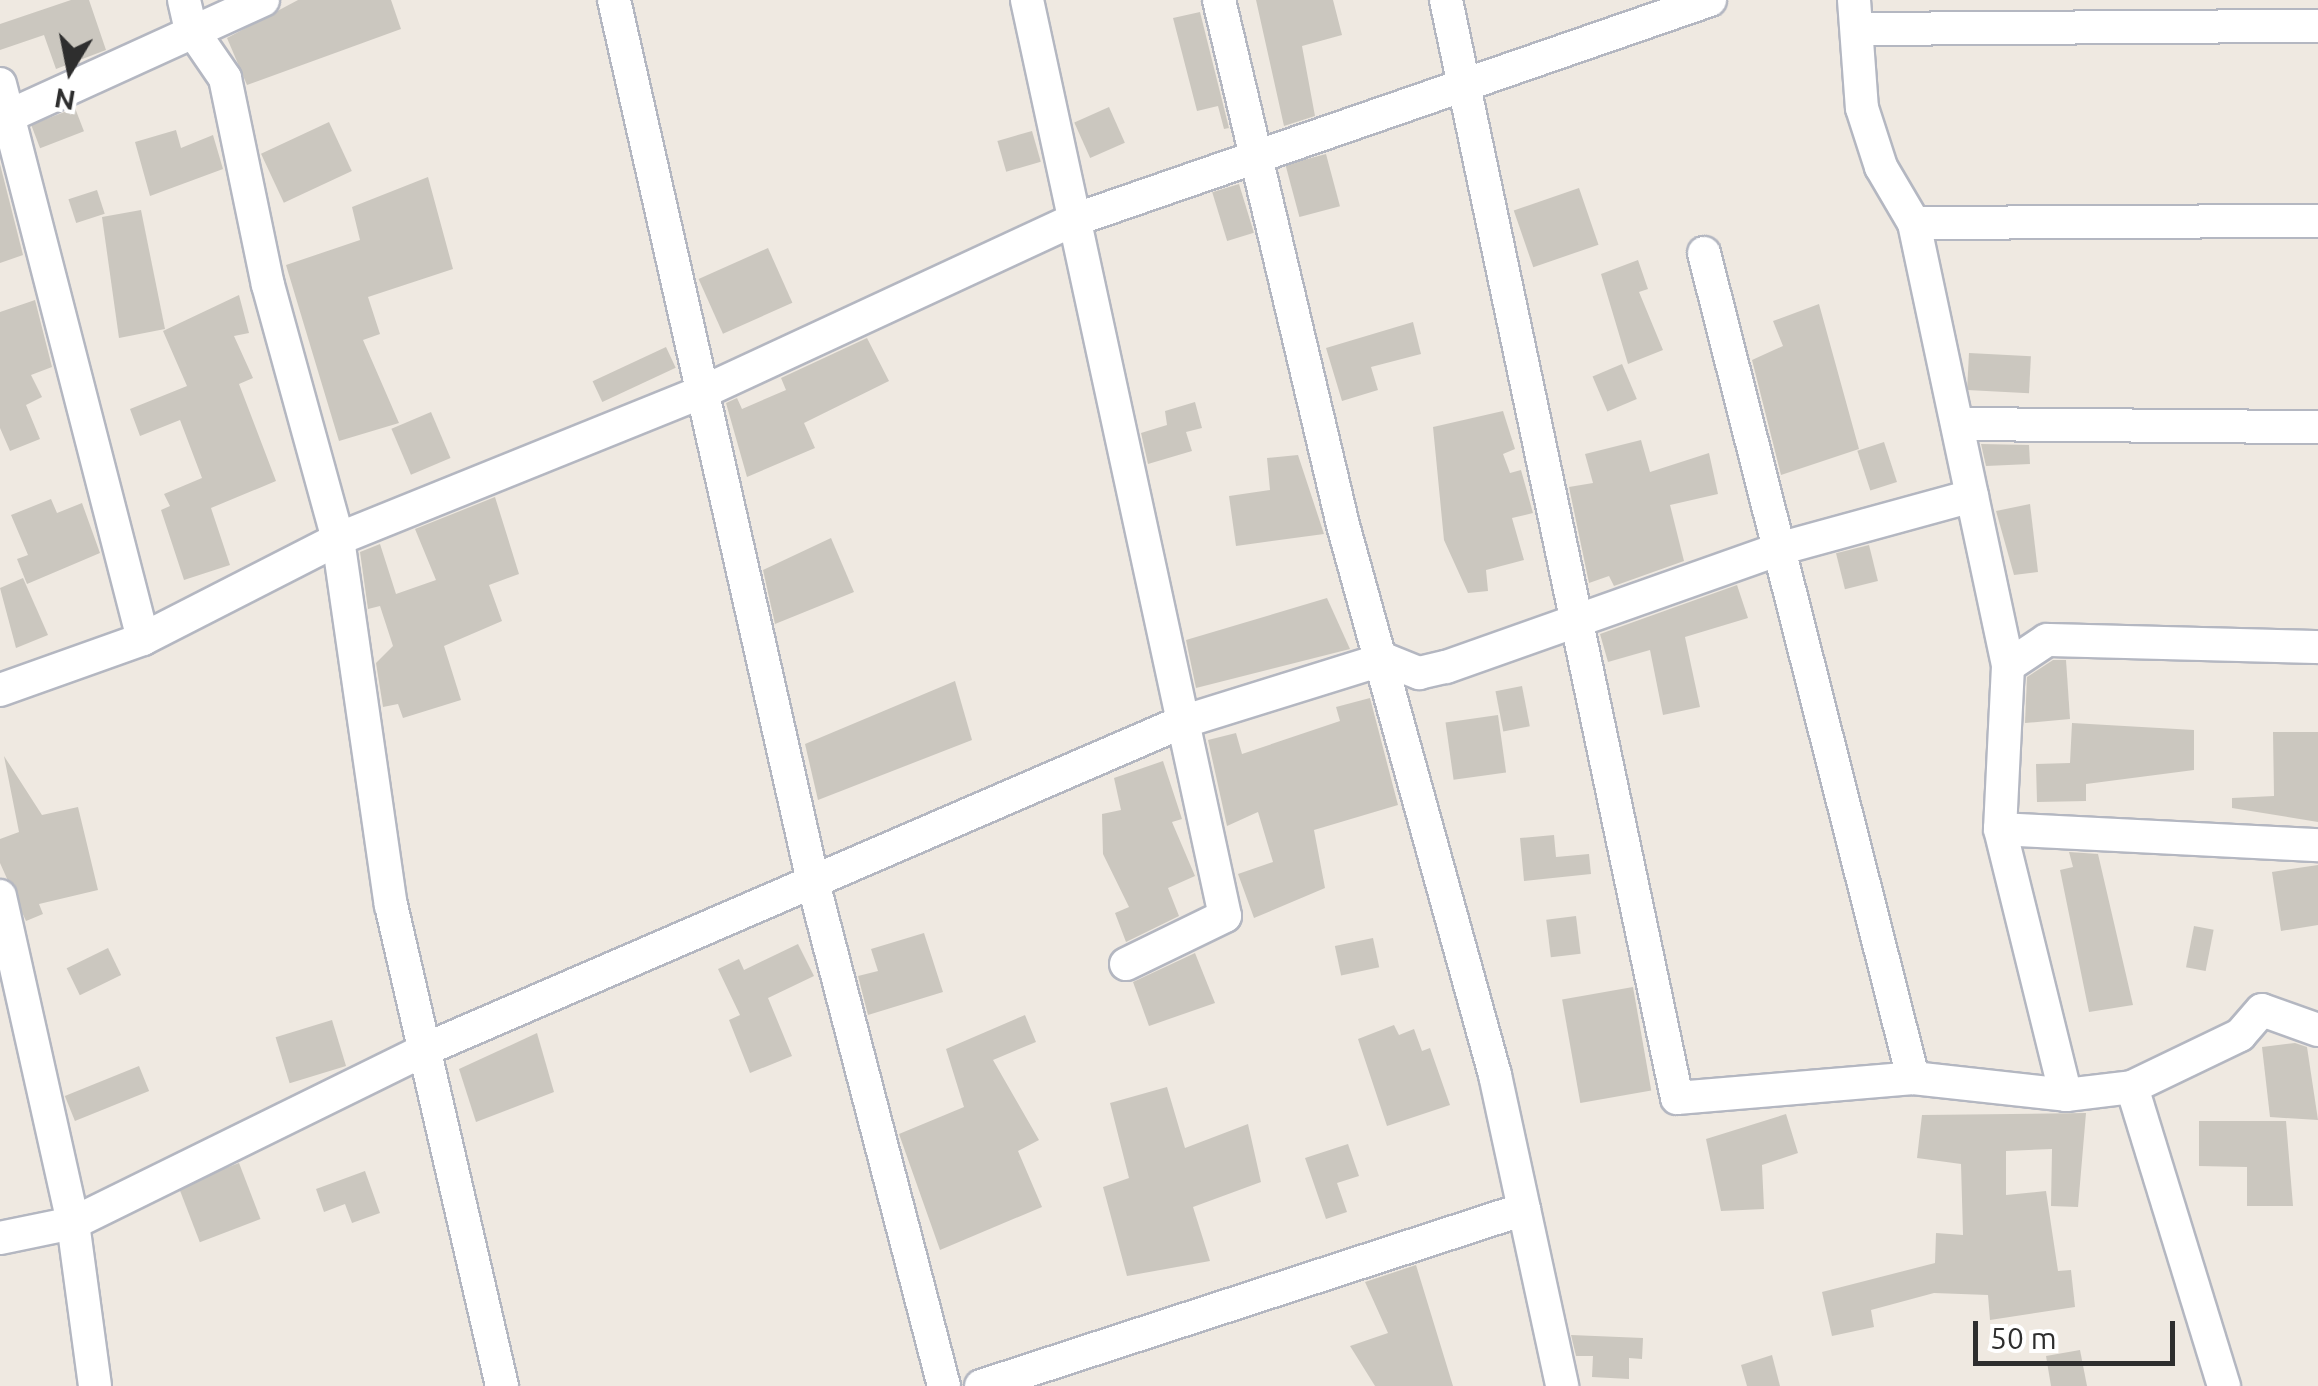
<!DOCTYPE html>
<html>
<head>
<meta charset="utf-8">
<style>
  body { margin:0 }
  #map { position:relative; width:2318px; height:1386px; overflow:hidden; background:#efe9e1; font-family:Ubuntu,sans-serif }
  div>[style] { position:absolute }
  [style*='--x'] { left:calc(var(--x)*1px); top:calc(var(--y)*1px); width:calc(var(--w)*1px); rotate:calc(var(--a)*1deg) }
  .building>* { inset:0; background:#cbc7bf; transform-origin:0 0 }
  .roads { filter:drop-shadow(2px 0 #b4b7c1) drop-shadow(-2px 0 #b4b7c1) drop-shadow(0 2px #b4b7c1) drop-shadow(0 -2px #b4b7c1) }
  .minor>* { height:32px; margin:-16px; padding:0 16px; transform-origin:16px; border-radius:16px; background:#fff }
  span { translate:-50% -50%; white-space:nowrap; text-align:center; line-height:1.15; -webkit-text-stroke:8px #fff; paint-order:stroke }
  .north { position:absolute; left:20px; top:20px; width:100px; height:100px; -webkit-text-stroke:8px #fff; paint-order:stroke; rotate:190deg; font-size:28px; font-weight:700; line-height:40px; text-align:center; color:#2e2e2e }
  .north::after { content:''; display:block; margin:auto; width:35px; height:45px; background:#2e2e2e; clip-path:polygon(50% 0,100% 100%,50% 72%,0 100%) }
  .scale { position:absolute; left:1973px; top:1321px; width:202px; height:45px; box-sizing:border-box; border:5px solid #2e2e2e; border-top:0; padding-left:12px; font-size:30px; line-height:35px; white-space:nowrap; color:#2e2e2e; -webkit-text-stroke:8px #fff; paint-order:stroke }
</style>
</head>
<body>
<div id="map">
  <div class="building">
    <i style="clip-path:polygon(71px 0,89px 0,106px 50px,56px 69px,44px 35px,0 50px,0 24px)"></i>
    <i style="clip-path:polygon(298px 0,391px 0,401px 29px,247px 85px,227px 38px)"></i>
    <i style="clip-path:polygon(1256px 0,1333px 0,1342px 35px,1302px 46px,1315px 116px,1284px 126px)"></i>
    <i style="clip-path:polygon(1200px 12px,1229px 128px,1224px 129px,1218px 106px,1197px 111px,1173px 18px)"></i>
    <i style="left:1109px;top:107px;width:39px;height:38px;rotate:66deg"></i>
    <i style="left:75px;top:108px;width:25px;height:47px;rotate:69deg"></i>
    <i style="left:329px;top:122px;width:54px;height:75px;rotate:65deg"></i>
    <i style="clip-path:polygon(176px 130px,181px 148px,213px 135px,223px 169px,150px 196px,135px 142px)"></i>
    <i style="left:1032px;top:131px;width:32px;height:36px;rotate:74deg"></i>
    <i style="left:1326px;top:154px;width:54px;height:42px;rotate:75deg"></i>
    <i style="clip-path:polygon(0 164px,23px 255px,0 263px)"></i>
    <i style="clip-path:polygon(428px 177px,453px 269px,368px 297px,380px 334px,363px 340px,399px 423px,339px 441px,286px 265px,360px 240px,352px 207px)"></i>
    <i style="left:1239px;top:184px;width:51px;height:28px;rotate:73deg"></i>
    <i style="left:1579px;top:188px;width:60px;height:69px;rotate:71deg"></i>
    <i style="left:97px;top:190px;width:25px;height:30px;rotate:72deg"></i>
    <i style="clip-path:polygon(141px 210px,165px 329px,119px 338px,102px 217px)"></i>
    <i style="left:768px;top:248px;width:60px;height:76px;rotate:66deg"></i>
    <i style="clip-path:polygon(1638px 260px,1648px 289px,1639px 292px,1663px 350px,1628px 364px,1601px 274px)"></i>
    <i style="clip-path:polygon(239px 295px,249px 333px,234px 336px,253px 378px,239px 384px,276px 481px,211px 508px,230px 565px,184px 580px,161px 510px,170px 506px,164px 494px,202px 478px,180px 420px,140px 436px,130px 409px,187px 386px,163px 331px)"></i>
    <i style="clip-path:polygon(35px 300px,52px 367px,31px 375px,42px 397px,26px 405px,40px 439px,10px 451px,0 428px,0 312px)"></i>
    <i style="clip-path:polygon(1819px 304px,1859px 449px,1781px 475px,1752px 360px,1783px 346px,1773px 321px)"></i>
    <i style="clip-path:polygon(1413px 322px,1421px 354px,1371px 367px,1378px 390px,1342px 401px,1326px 348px)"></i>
    <i style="clip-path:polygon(867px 338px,889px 381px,804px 423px,815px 448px,747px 477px,726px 403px,737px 398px,742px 409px,786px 390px,781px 378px)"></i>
    <i style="left:666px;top:347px;width:23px;height:81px;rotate:65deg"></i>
    <i style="left:1969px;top:353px;width:62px;height:37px;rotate:3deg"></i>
    <i style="left:1622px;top:364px;width:38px;height:32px;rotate:67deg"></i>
    <i style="clip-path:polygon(1195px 402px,1202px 428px,1186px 432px,1192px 451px,1148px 464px,1141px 433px,1167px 425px,1165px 411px)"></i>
    <i style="clip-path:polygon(1503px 411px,1515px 449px,1503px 454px,1510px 473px,1521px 470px,1533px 513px,1512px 518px,1524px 560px,1486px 570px,1488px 591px,1468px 593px,1444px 540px,1433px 427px)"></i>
    <i style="left:431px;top:412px;width:50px;height:43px;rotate:67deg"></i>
    <i style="clip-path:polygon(1641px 440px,1650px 472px,1709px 453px,1718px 494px,1670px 505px,1684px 561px,1614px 586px,1609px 576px,1589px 583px,1569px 487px,1593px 483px,1585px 454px)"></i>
    <i style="left:1884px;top:442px;width:42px;height:28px;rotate:72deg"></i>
    <i style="clip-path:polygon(1981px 444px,2029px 445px,2030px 464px,1986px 466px)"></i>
    <i style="clip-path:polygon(1298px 455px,1324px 534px,1236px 546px,1229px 496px,1270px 490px,1267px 458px)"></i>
    <i style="clip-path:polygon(495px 497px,519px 574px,489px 585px,502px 621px,444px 646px,461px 700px,403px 718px,398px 704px,383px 707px,376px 663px,393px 646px,380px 606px,368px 609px,360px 552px,380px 544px,396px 594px,436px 580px,415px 529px)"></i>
    <i style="clip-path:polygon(51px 499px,57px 513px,82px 503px,100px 553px,27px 584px,17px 559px,28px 555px,11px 515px)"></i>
    <i style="clip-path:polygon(2030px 504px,2038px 572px,2014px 575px,1996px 511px)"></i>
    <i style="clip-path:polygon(831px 538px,854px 592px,775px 624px,763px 570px)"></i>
    <i style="left:1869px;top:545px;width:37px;height:34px;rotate:76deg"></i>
    <i style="clip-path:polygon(23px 578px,48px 635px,16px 648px,0 588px)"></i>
    <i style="clip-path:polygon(1737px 585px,1748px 618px,1685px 637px,1700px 707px,1663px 715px,1650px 650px,1608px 662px,1600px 634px)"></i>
    <i style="clip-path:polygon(1327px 598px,1350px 649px,1196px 688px,1186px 640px)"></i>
    <i style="clip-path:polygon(2053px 660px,2066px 660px,2070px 719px,2025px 723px,2027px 677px)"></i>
    <i style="clip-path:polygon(955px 681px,972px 740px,818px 800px,805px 744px)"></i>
    <i style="left:1522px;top:686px;width:41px;height:27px;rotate:79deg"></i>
    <i style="clip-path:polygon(1370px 698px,1398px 805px,1314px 830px,1325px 888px,1254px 918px,1238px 874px,1273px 862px,1258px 812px,1227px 826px,1208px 740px,1236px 733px,1242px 754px,1340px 721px,1336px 707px)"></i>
    <i style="left:1498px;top:715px;width:58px;height:53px;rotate:82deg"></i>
    <i style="clip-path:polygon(2072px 723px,2194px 730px,2194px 770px,2086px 784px,2086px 801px,2037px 802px,2036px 764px,2070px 763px)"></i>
    <i style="clip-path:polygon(2273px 732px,2318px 732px,2318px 822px,2232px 808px,2232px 798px,2274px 796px)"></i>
    <i style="clip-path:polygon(4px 756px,42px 815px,78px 807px,98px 890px,39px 904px,43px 914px,26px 921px,0 863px,0 839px,19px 832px)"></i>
    <i style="clip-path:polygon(1163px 761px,1182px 819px,1172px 822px,1195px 876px,1168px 888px,1179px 916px,1126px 942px,1115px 913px,1129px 907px,1103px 854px,1102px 814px,1121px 810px,1114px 778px)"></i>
    <i style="clip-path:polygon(1554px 835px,1556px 857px,1589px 854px,1591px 874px,1524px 881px,1520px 838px)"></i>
    <i style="clip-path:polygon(2069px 852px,2098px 854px,2133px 1005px,2089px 1012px,2060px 870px,2073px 867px)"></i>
    <i style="clip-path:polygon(2318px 865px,2318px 925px,2281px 931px,2272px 872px)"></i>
    <i style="left:1576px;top:916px;width:38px;height:30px;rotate:83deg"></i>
    <i style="left:2194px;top:926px;width:20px;height:42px;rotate:11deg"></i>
    <i style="clip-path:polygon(924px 933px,943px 992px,868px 1015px,858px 976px,878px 971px,871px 949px)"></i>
    <i style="left:1373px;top:938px;width:30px;height:39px;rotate:78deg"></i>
    <i style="clip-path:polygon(798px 944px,814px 976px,768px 998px,792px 1056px,750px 1073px,729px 1020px,740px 1015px,718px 969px,739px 959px,744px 970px)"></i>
    <i style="left:108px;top:948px;width:30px;height:46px;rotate:64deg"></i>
    <i style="clip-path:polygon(1195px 953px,1215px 1003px,1149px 1026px,1133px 982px)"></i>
    <i style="left:1633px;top:987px;width:105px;height:72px;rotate:80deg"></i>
    <i style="clip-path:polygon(1025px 1015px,1036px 1042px,993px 1060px,1039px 1140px,1018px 1151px,1042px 1207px,940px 1250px,899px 1134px,964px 1107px,946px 1049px)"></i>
    <i style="left:332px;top:1020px;width:48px;height:59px;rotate:73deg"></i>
    <i style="clip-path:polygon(1394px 1025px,1399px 1035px,1414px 1029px,1422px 1051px,1430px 1048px,1450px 1105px,1387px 1126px,1358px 1039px)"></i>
    <i style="clip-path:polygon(537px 1033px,554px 1092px,476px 1122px,459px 1069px)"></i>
    <i style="clip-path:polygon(2295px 1043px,2307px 1047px,2318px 1120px,2270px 1117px,2262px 1047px)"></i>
    <i style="left:139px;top:1066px;width:27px;height:80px;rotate:68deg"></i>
    <i style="clip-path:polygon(1167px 1087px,1185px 1148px,1248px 1124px,1261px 1182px,1193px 1207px,1210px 1261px,1127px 1276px,1103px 1187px,1129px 1178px,1110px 1103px)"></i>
    <i style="clip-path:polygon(2086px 1113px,2078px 1207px,2051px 1206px,2052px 1149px,2006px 1151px,2006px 1195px,2046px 1191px,2058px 1271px,2071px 1270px,2075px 1307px,1990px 1320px,1988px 1295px,1934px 1293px,1871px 1310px,1874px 1327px,1832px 1336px,1822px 1292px,1935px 1263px,1936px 1233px,1963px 1235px,1961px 1164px,1917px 1158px,1922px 1115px)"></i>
    <i style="clip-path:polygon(1786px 1114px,1798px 1153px,1762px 1165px,1764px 1209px,1721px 1211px,1706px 1139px)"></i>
    <i style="clip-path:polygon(2199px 1121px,2286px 1121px,2293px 1206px,2247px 1206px,2247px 1167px,2199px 1166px)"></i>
    <i style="clip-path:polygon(1348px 1144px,1359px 1176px,1337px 1183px,1347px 1212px,1326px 1219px,1305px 1158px)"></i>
    <i style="left:239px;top:1163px;width:60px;height:65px;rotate:69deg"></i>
    <i style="clip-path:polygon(365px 1171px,380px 1213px,352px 1223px,345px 1204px,324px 1212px,316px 1189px)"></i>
    <i style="clip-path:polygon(1416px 1265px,1453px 1386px,1375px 1386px,1350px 1346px,1388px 1333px,1365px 1282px)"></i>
    <i style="clip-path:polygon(1571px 1335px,1643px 1338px,1642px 1359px,1629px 1358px,1629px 1379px,1592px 1377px,1593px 1356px,1576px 1356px)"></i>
    <i style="clip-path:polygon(2080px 1350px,2087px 1386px,2051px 1386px,2046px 1356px)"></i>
    <i style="clip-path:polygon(1772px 1355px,1780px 1386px,1747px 1386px,1741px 1365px)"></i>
  </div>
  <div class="roads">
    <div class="minor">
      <i style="--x:184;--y:0;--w:28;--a:77"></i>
      <i style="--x:190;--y:27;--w:62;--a:55.5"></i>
      <i style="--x:225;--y:78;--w:211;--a:78.3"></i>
      <i style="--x:268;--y:285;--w:263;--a:74.6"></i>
      <i style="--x:338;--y:539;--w:370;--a:81.8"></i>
      <i style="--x:391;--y:905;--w:494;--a:77"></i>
      <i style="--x:614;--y:0;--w:908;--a:77.28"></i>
      <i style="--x:814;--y:886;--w:517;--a:75.43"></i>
      <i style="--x:1027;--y:0;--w:937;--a:77.8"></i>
      <i style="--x:1225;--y:916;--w:110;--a:154.1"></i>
      <i style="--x:1219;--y:0;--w:539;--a:76.71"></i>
      <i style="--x:1343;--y:525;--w:571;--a:74.55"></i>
      <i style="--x:1495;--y:1075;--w:318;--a:77.8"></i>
      <i style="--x:1446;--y:0;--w:1122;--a:78.12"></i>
      <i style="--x:1677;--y:1098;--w:237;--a:-4.8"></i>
      <i style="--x:1913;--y:1078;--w:154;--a:6.3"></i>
      <i style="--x:2066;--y:1095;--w:66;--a:-6.9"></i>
      <i style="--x:2132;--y:1087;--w:120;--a:-25.7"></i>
      <i style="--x:2240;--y:1035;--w:33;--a:-49"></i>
      <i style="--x:2262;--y:1010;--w:59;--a:19.7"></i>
      <i style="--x:1854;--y:0;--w:108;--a:85.8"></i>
      <i style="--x:1862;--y:108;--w:62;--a:72.1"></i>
      <i style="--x:1881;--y:167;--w:65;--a:59.5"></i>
      <i style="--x:1914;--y:223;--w:453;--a:78"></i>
      <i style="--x:2008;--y:666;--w:163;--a:92.8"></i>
      <i style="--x:2000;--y:829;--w:274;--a:76.1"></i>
      <i style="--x:1860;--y:29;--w:458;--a:-0.4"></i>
      <i style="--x:0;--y:84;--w:573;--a:75.55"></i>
      <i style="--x:0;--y:120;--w:289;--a:-24.5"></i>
      <i style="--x:1914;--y:223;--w:404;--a:-0.3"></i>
      <i style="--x:1704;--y:253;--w:851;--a:75.78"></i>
      <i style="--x:1959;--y:424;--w:359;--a:0.5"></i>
      <i style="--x:2008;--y:666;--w:47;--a:-33.7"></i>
      <i style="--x:2047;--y:640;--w:271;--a:1.5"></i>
      <i style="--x:0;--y:690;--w:152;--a:-19.6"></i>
      <i style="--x:143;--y:639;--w:219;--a:-27.1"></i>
      <i style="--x:338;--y:539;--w:398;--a:-22"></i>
      <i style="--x:707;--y:390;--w:404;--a:-24.9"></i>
      <i style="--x:1074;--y:220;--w:673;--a:-19.08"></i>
      <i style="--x:2000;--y:829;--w:318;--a:2.9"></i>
      <i style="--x:0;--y:896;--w:335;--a:77.4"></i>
      <i style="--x:73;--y:1223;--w:164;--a:82.3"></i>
      <i style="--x:2132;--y:1087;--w:313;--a:72.9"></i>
      <i style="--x:0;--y:1238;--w:75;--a:-11.6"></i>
      <i style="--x:73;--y:1223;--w:394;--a:-26.2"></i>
      <i style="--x:426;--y:1049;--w:824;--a:-23.39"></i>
      <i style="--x:1182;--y:722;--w:212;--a:-17.3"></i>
      <i style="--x:1384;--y:659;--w:38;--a:22"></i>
      <i style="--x:1419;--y:673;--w:28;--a:-13"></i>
      <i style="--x:1446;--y:667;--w:356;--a:-19.5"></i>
      <i style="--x:1782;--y:548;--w:197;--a:-15.3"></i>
      <i style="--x:981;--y:1386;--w:571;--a:-18.05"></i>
    </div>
  </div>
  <div class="north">N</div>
  <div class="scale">50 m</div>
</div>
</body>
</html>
